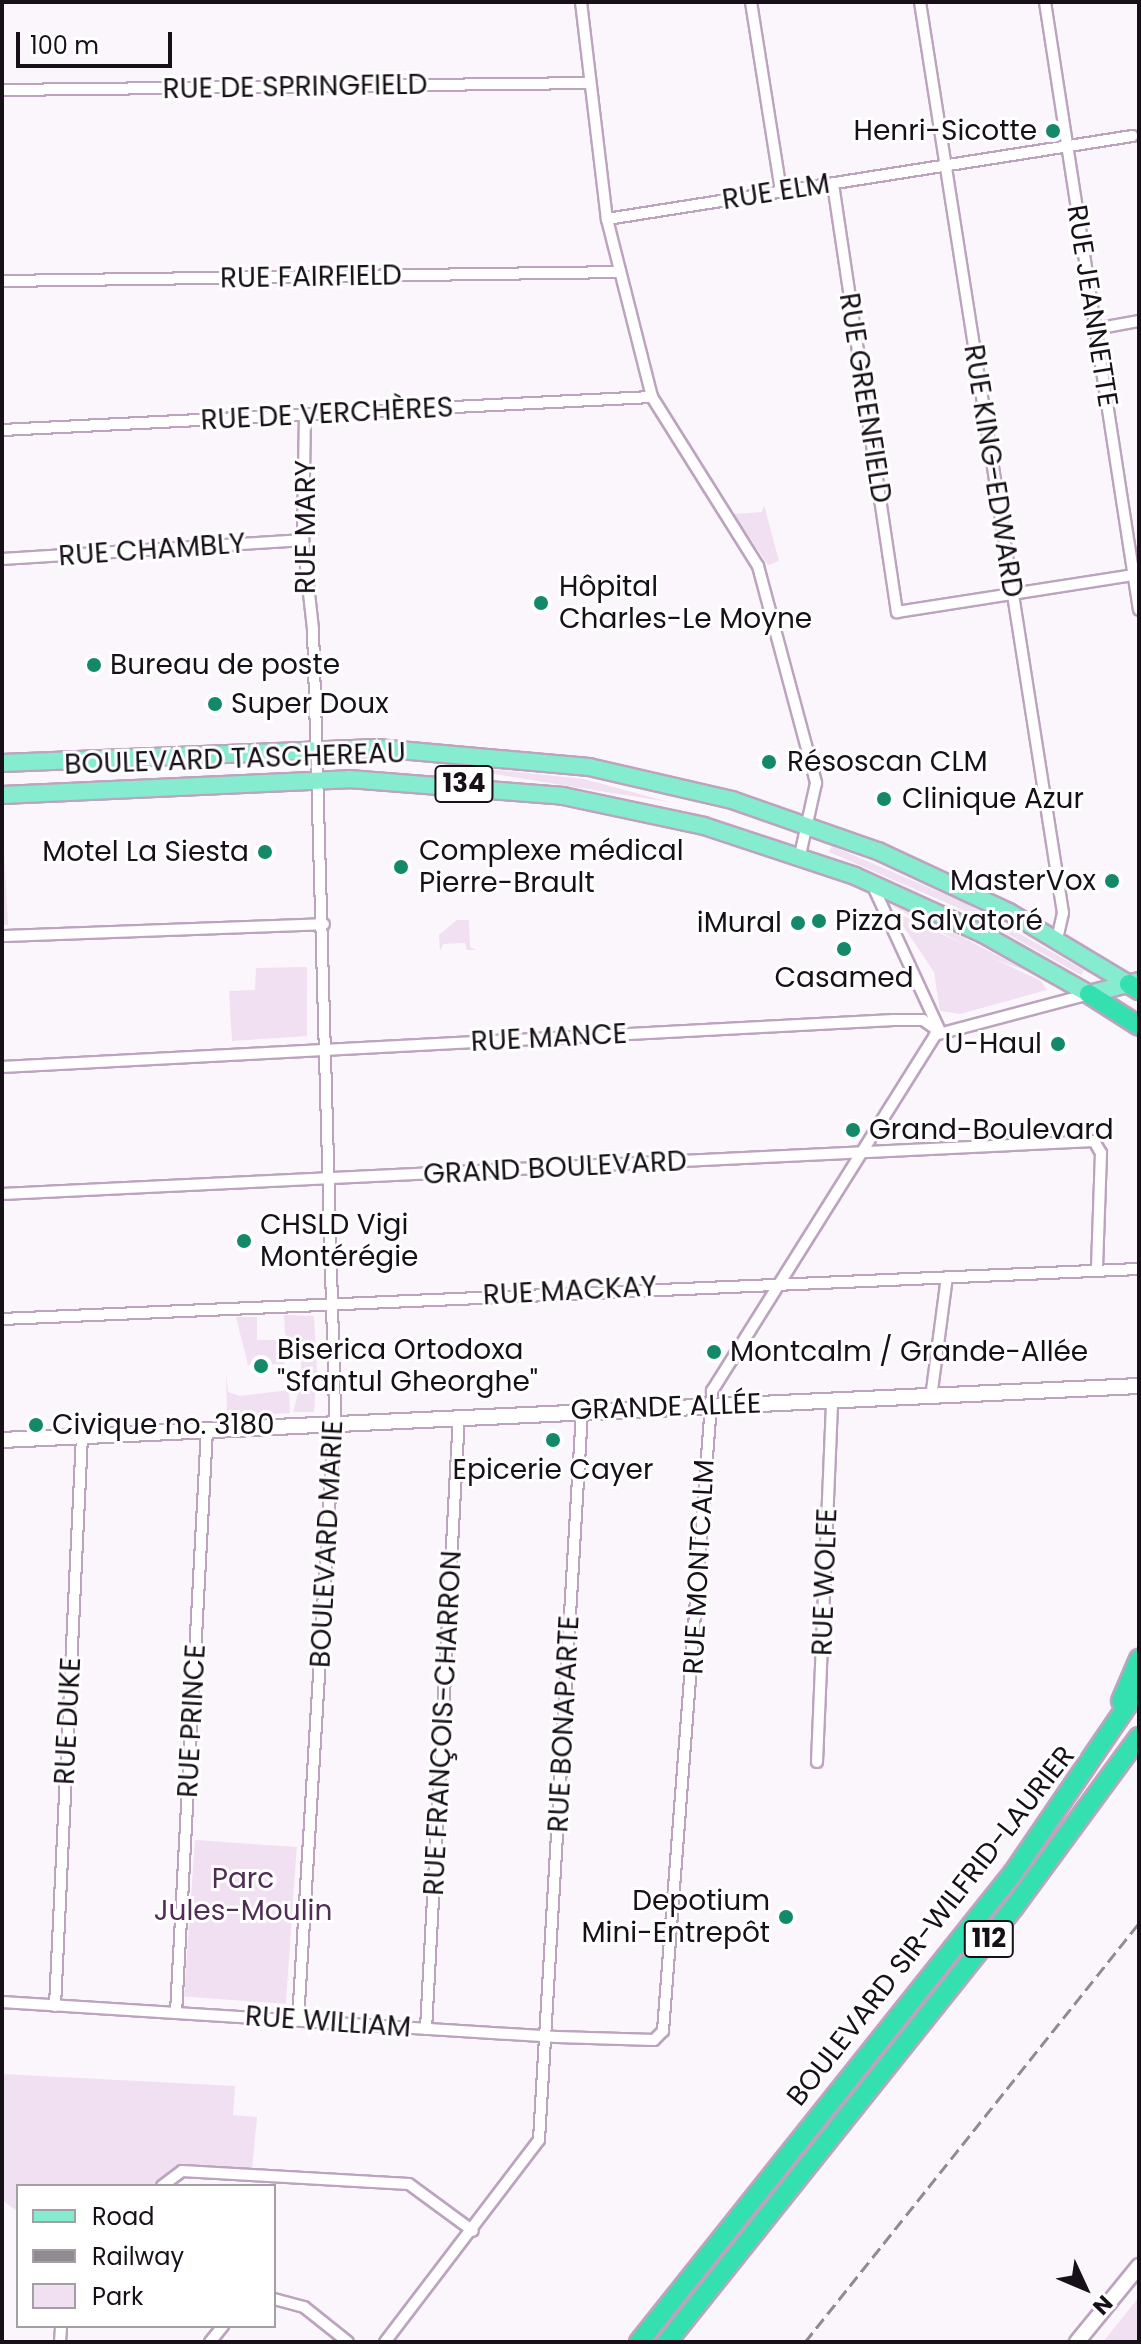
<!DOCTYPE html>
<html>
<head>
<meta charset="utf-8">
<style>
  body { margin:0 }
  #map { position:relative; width:1141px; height:2344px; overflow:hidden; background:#fbf6fc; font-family:Poppins,sans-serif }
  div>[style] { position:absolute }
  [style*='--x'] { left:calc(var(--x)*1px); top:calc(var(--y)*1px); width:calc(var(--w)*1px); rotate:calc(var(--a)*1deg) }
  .green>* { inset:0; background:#f1dff2; transform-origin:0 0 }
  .roads { filter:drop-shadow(2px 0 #bca4bf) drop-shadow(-2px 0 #bca4bf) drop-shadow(0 2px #bca4bf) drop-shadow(0 -2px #bca4bf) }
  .street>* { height:10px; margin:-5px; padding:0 5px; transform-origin:5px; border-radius:5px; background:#fff }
  .secondary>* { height:14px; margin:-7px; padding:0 7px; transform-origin:7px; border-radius:7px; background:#fff }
  .primary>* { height:16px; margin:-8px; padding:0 8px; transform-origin:8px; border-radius:8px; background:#85ecd0 }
  .highway>* { height:18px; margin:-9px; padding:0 9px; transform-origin:9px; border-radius:9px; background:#34dfb0 }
  .rail>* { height:3px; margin-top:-1.5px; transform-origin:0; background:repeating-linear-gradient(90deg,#908a91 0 12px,transparent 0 18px) }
  .dots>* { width:22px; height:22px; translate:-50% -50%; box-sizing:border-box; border:4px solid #fff; border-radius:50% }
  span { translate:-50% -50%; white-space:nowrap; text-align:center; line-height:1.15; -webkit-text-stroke:6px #fff; paint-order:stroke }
  .shield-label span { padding:2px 6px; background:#fff; border:2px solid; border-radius:6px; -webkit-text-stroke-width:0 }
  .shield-label { font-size:26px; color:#181019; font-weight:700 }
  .street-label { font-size:28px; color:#181019 }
  .poi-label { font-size:28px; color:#181019 }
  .right { translate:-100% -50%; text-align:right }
  .left { translate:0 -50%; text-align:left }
  .park-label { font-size:28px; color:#4f2d54 }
  .frame { position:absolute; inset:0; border:4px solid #181019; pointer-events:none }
  .legend { position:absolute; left:16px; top:2184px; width:260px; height:144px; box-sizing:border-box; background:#fff; border:2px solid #a39fa3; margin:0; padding:10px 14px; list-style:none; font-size:24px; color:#181019 }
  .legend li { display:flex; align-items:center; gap:16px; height:40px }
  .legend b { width:40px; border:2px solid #a39fa3 }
  .north { position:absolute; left:1045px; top:2248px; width:80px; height:80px; -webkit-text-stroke:6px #fff; paint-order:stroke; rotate:134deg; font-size:22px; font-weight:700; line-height:32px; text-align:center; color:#181019 }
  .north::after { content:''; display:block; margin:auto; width:28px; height:36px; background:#181019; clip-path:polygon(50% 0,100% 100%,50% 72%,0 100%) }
  .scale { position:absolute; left:16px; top:32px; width:156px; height:36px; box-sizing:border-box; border:4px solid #181019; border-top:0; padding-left:10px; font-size:24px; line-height:28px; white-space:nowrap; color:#181019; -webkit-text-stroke:6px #fff; paint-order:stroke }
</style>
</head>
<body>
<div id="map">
  <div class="green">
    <i style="clip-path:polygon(764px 505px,779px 561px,768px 565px,734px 514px,762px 512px)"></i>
    <i style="clip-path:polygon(489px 769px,584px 779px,669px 802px,488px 773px)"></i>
    <i style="clip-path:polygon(2px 814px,8px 925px,2px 925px)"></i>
    <i style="clip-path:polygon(832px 846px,965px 903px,1084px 970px,1081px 975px,970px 913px,829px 852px)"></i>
    <i style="clip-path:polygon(890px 905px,918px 914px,1029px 972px,984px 955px)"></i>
    <i style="clip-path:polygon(893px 911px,1041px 981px,1047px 990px,960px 1014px,940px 1011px,934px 972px)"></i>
    <i style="clip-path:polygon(457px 920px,469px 920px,470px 947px,477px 950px,467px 950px,465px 943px,443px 944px,440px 951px,439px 935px)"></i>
    <i style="clip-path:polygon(307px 967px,307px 1036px,232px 1041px,229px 991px,255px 990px,256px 968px)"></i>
    <i style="clip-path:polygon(284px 1315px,314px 1316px,317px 1374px,302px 1374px,298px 1340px,285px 1335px)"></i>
    <i style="clip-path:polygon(236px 1317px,257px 1317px,257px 1340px,277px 1340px,285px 1364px,248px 1365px)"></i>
    <i style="clip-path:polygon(226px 1372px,228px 1392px,240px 1396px,289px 1390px,290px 1413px,227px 1417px)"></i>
    <i style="clip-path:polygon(302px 1379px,316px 1379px,314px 1412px,293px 1412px)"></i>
    <i style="left:195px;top:1840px;width:102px;height:157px;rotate:4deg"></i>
    <i style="clip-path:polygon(2px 2074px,235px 2086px,233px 2115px,257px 2117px,252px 2169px,177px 2165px,151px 2186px,18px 2186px,18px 2212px,2px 2200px)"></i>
    <i style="clip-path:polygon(1139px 2297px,1139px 2342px,1103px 2342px)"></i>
  </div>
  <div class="roads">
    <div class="street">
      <i style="--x:581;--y:2;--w:219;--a:83.2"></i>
      <i style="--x:607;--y:219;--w:184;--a:75.8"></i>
      <i style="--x:652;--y:397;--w:199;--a:57.9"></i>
      <i style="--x:758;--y:566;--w:225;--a:75"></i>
      <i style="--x:816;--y:783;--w:74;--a:102.5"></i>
      <i style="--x:751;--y:2;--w:191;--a:81"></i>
      <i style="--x:920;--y:2;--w:922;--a:81.08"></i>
      <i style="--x:1063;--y:913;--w:27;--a:103"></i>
      <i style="--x:1045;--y:2;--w:615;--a:81.21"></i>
      <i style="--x:2;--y:90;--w:586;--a:-0.68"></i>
      <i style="--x:833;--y:184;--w:433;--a:81.5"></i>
      <i style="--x:897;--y:612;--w:245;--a:-8.9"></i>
      <i style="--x:607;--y:219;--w:532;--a:-8.98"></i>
      <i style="--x:2;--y:281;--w:618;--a:-0.83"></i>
      <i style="--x:1095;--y:329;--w:45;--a:-10.3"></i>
      <i style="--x:2;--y:430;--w:651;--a:-2.91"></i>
      <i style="--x:2;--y:559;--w:302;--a:-3.6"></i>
      <i style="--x:872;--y:884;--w:160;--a:65.2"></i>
      <i style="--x:2;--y:936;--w:322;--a:-2.1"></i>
      <i style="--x:2;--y:1067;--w:893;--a:-3.02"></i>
      <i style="--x:894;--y:1020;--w:29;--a:0"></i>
      <i style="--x:923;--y:1020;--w:19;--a:35"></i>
      <i style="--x:2;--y:1194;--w:1093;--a:-2.78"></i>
      <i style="--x:1094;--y:1141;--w:14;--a:60"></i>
      <i style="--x:1101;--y:1153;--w:117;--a:92"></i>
      <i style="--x:2;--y:1319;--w:1138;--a:-2.52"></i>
      <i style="--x:931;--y:1398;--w:122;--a:-82.5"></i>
      <i style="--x:817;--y:1762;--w:360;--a:-87.6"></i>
      <i style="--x:2;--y:2002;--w:556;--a:3.61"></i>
      <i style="--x:557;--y:2037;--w:97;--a:1.8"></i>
      <i style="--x:654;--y:2040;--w:13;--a:-45"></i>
      <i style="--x:663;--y:2031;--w:642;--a:-85.62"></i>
      <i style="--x:712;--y:1391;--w:420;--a:-57.9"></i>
      <i style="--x:935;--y:1035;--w:159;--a:-14.9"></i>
      <i style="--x:55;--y:2006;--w:572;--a:-87.29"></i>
      <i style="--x:176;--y:2013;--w:585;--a:-86.96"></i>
      <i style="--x:298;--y:2020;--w:610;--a:-86.52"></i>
      <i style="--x:335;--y:1411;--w:782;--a:-91.61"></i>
      <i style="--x:313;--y:629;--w:90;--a:-96.4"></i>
      <i style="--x:303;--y:540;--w:125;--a:-89.1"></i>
      <i style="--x:426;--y:2029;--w:614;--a:-86.92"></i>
      <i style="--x:162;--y:2186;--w:25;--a:-37"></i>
      <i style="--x:182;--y:2171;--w:227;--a:3.3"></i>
      <i style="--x:409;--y:2184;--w:79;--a:36.3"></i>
      <i style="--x:274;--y:2299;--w:31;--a:15"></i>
      <i style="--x:304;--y:2307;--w:56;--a:38.5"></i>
      <i style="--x:60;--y:2342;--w:16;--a:-86"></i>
      <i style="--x:210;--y:2342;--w:21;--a:-51"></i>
      <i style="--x:385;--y:2342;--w:254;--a:-52.7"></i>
      <i style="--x:539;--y:2140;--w:730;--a:-86.62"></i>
    </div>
    <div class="secondary">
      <i style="--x:2;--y:1440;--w:1138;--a:-2.72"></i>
      <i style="--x:1077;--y:2342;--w:98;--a:-50.8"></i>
    </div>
    <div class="primary">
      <i style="--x:2;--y:763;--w:375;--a:-2.3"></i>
      <i style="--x:377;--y:748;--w:213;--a:5.1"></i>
      <i style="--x:589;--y:767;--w:147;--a:13"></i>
      <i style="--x:732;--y:800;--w:155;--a:19.3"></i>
      <i style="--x:878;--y:851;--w:145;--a:25"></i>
      <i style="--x:1009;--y:912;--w:140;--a:31"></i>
      <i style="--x:2;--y:795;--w:347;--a:-2.6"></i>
      <i style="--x:349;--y:779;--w:215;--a:4.5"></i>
      <i style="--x:563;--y:796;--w:144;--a:12"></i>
      <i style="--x:704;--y:826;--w:159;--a:18.3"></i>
      <i style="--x:855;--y:876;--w:141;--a:24.4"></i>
      <i style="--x:983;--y:934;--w:122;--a:29.5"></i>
      <i style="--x:1089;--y:994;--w:52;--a:-14.6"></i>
    </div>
    <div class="highway">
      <i style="--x:1129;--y:984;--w:12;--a:31"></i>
      <i style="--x:1089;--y:994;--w:59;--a:32.6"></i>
      <i style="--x:1121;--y:1701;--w:46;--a:-66.8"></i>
      <i style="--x:639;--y:2342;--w:600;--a:-51.43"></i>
      <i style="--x:1013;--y:1873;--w:224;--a:-55.7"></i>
      <i style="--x:667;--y:2342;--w:556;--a:-51.42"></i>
      <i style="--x:1014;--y:1907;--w:211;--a:-53.7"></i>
    </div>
  </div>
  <div class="rail">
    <i style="--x:805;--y:2342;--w:536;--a:-51.44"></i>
  </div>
  <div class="dots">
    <i style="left:1053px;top:131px;background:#13896a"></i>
    <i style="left:541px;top:603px;background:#13896a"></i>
    <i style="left:94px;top:665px;background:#13896a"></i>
    <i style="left:215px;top:704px;background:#13896a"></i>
    <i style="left:769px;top:762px;background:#13896a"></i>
    <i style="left:884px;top:799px;background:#13896a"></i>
    <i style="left:265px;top:852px;background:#13896a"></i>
    <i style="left:401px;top:867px;background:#13896a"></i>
    <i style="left:1112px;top:881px;background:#13896a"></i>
    <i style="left:819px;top:921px;background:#13896a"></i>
    <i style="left:798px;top:923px;background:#13896a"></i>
    <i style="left:844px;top:949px;background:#13896a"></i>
    <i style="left:1058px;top:1044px;background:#13896a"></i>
    <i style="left:853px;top:1130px;background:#13896a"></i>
    <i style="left:244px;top:1241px;background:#13896a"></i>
    <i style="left:714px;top:1352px;background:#13896a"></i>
    <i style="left:261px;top:1366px;background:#13896a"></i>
    <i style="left:36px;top:1425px;background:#13896a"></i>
    <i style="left:553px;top:1440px;background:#13896a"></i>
    <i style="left:786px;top:1917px;background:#13896a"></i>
  </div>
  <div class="shield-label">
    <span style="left:464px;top:784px">134</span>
    <span style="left:989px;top:1939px">112</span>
  </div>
  <div class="street-label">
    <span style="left:295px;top:87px;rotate:-1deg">RUE DE SPRINGFIELD</span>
    <span style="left:776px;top:192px;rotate:-9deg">RUE ELM</span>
    <span style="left:311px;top:277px;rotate:-1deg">RUE FAIRFIELD</span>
    <span style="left:1092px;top:306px;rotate:81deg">RUE JEANNETTE</span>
    <span style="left:865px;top:398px;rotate:81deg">RUE GREENFIELD</span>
    <span style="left:327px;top:414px;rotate:-3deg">RUE DE VERCHÈRES</span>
    <span style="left:993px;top:471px;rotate:81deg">RUE KING-EDWARD</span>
    <span style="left:306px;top:527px;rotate:-90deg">RUE MARY</span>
    <span style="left:152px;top:550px;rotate:-4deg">RUE CHAMBLY</span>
    <span style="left:235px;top:759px;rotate:-2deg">BOULEVARD TASCHEREAU</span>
    <span style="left:549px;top:1038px;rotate:-3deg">RUE MANCE</span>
    <span style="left:555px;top:1168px;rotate:-3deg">GRAND BOULEVARD</span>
    <span style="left:570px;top:1291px;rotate:-3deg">RUE MACKAY</span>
    <span style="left:666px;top:1407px;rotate:-2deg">GRANDE ALLÉE</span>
    <span style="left:327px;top:1544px;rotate:-87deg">BOULEVARD MARIE</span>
    <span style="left:699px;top:1567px;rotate:-87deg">RUE MONTCALM</span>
    <span style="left:825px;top:1582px;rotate:-88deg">RUE WOLFE</span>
    <span style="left:68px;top:1721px;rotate:-87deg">RUE DUKE</span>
    <span style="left:192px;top:1721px;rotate:-87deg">RUE PRINCE</span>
    <span style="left:443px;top:1723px;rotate:-87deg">RUE FRANÇOIS-CHARRON</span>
    <span style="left:564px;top:1724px;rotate:-87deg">RUE BONAPARTE</span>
    <span style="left:931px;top:1926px;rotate:-52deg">BOULEVARD SIR-WILFRID-LAURIER</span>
    <span style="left:328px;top:2022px;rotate:4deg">RUE WILLIAM</span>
  </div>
  <div class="poi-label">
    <span class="right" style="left:1037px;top:131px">Henri-Sicotte</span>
    <span class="left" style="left:559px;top:603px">Hôpital<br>Charles-Le Moyne</span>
    <span class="left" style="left:110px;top:665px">Bureau de poste</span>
    <span class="left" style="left:231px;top:704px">Super Doux</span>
    <span class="left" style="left:787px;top:762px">Résoscan CLM</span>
    <span class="left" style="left:902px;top:799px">Clinique Azur</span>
    <span class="left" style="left:419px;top:867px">Complexe médical<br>Pierre-Brault</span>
    <span class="right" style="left:249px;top:852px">Motel La Siesta</span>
    <span class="right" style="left:1096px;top:881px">MasterVox</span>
    <span class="left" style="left:835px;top:921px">Pizza Salvatoré</span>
    <span class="right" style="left:782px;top:923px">iMural</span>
    <span style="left:844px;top:978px">Casamed</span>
    <span class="right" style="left:1042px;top:1044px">U-Haul</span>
    <span class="left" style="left:869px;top:1130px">Grand-Boulevard</span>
    <span class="left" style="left:260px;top:1241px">CHSLD Vigi<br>Montérégie</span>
    <span class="left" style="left:277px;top:1366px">Biserica Ortodoxa<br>"Sfantul Gheorghe"</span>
    <span class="left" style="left:730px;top:1352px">Montcalm / Grande-Allée</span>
    <span class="left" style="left:52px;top:1425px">Civique no. 3180</span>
    <span style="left:553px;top:1470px">Epicerie Cayer</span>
    <span class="right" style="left:770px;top:1917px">Depotium<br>Mini-Entrepôt</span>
  </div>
  <div class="park-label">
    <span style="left:243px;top:1895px">Parc<br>Jules-Moulin</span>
  </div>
  <div class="frame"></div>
  <ul class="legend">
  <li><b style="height:10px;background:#85ecd0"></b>Road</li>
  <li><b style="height:10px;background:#908a91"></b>Railway</li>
  <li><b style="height:22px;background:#f1dff2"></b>Park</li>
  </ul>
  <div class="north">N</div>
  <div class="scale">100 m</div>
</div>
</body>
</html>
